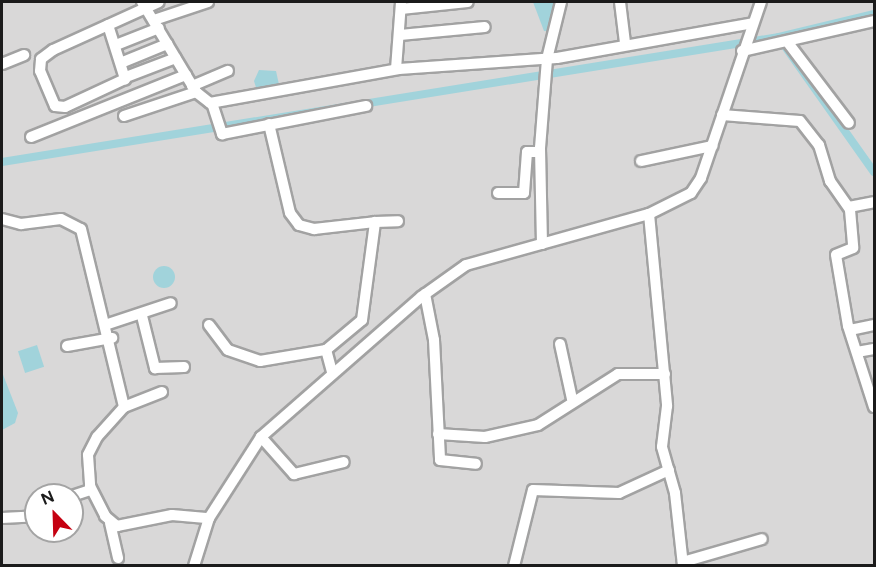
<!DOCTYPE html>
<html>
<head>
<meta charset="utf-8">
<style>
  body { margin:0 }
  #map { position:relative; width:876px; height:567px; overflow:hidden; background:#ede8e1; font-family:Figtree,sans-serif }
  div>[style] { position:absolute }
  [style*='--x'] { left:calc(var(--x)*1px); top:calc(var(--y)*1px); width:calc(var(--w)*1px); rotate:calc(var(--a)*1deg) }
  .residential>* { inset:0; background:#d9d8d8 }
  .water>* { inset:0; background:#a1d3db; transform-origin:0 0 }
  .round { border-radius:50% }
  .canal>* { height:8px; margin:-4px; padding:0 4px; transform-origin:4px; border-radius:4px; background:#a1d3db }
  .roads { filter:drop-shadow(2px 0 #a2a2a2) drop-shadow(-2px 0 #a2a2a2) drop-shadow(0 2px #a2a2a2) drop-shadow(0 -2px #a2a2a2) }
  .minor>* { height:10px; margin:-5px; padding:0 5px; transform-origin:5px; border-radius:5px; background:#fff }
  span { translate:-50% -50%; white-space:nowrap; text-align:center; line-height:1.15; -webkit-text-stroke:6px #fff; paint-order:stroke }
  .frame { position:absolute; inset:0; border:3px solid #1b1b1b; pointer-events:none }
  .north { position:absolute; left:24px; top:483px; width:60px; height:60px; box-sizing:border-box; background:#fff; border:2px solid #a4a4a4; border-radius:50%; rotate:337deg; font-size:16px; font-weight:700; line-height:24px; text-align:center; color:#1b1b1b }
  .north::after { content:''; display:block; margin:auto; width:21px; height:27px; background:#c50111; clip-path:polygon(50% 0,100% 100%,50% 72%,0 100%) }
</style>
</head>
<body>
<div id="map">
  <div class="residential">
    <i style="clip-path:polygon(evenodd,2px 2px,874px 2px,874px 565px,2px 565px,2px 2px,36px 495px,72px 495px,72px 531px,36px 531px,36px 495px)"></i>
  </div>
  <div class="water">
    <i style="clip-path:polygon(533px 2px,563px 2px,556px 32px,544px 31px)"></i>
    <i style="clip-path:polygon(259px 70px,276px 71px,280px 89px,258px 94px,254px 81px)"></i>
    <i class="round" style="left:153px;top:266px;width:22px;height:22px"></i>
    <i style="left:37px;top:345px;width:23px;height:20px;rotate:72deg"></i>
    <i style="clip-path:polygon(2px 372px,18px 413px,15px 423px,2px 430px)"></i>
  </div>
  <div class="canal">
    <i style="--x:779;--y:38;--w:164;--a:54.7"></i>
    <i style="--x:2;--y:162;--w:787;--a:-9.14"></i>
    <i style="--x:779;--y:37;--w:98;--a:-13.6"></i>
  </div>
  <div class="roads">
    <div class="minor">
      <i style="--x:142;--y:2;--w:105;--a:59"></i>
      <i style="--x:196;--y:92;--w:18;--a:38"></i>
      <i style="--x:210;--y:103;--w:192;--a:-10.2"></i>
      <i style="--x:399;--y:69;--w:158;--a:-4"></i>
      <i style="--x:557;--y:58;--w:199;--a:-10.1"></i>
      <i style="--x:620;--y:2;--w:41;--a:83"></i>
      <i style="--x:401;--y:9;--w:67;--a:-6"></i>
      <i style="--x:154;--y:20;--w:57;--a:-18.4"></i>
      <i style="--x:108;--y:25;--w:57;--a:72.5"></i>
      <i style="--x:125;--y:79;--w:66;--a:155"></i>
      <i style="--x:65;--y:107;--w:10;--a:-174"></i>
      <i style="--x:55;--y:106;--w:38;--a:-113"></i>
      <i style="--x:40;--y:71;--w:12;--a:-85"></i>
      <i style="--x:41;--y:59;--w:15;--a:-37"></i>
      <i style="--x:53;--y:50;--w:116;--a:-24.4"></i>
      <i style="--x:400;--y:35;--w:85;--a:-5.4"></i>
      <i style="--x:789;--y:44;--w:99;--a:52.8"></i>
      <i style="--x:116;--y:45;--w:46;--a:-21.6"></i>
      <i style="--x:742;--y:51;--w:135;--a:-12.8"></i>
      <i style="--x:123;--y:62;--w:48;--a:-22.2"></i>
      <i style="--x:2;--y:64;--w:24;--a:-22"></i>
      <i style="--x:396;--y:69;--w:67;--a:-85.7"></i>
      <i style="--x:126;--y:77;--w:53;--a:-20.8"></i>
      <i style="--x:192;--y:86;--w:39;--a:-23"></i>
      <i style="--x:212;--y:103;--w:33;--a:72"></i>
      <i style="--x:222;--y:134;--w:147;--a:-11"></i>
      <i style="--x:722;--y:115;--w:78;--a:4.4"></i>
      <i style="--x:800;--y:121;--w:31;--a:52"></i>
      <i style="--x:819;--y:145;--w:38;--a:73"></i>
      <i style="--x:830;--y:181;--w:35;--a:55"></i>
      <i style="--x:850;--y:210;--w:38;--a:85"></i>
      <i style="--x:853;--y:248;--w:18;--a:158"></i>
      <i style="--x:836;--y:255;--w:72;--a:80.4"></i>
      <i style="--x:848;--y:326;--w:85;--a:72.2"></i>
      <i style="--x:124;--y:116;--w:76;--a:-18.4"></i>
      <i style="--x:269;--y:124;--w:91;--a:76.7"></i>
      <i style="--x:290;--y:213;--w:15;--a:53"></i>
      <i style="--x:299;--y:225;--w:16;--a:15"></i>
      <i style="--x:314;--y:229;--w:61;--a:-6.5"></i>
      <i style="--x:31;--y:137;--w:167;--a:-21.8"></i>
      <i style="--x:641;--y:161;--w:73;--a:-11.9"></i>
      <i style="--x:498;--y:193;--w:26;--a:0"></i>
      <i style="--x:524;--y:193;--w:41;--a:-85.8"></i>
      <i style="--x:527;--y:152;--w:13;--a:0"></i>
      <i style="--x:849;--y:207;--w:25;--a:-11"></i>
      <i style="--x:649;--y:214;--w:193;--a:84.6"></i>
      <i style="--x:667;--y:406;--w:41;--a:97"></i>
      <i style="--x:662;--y:447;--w:48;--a:74.2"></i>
      <i style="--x:675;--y:493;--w:73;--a:83.7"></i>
      <i style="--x:2;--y:219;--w:20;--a:15"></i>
      <i style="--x:21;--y:224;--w:40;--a:-7.1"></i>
      <i style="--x:61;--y:219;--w:22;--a:27"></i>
      <i style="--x:81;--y:229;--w:183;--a:76.4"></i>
      <i style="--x:542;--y:244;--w:96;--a:-91.2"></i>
      <i style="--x:540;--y:148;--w:89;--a:-85.5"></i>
      <i style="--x:547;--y:59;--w:59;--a:-76.2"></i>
      <i style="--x:425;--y:294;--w:47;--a:78.9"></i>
      <i style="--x:434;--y:340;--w:120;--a:87.1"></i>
      <i style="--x:440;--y:460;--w:36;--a:6"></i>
      <i style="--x:142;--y:316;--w:54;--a:76"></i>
      <i style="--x:155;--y:368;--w:29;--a:-2"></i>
      <i style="--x:108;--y:324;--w:66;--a:-18.4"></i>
      <i style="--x:209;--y:325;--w:31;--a:53"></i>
      <i style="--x:228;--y:350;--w:34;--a:19"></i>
      <i style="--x:260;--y:361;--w:67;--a:-9.5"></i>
      <i style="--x:850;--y:330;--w:25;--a:-12"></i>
      <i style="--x:560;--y:344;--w:56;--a:77.7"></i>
      <i style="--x:67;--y:346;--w:46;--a:-10.1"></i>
      <i style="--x:857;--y:352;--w:17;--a:-10"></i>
      <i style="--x:332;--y:372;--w:23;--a:-105"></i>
      <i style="--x:326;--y:350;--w:47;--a:-39.8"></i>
      <i style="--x:362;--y:320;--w:99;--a:-82.4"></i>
      <i style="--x:375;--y:222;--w:23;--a:-2"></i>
      <i style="--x:162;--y:392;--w:41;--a:158.5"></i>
      <i style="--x:124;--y:407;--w:40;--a:132"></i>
      <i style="--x:97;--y:437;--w:20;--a:117"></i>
      <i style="--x:88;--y:455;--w:31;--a:86"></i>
      <i style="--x:90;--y:486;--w:34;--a:63"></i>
      <i style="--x:105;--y:516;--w:16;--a:40"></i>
      <i style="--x:117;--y:526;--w:56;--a:-11.3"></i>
      <i style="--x:172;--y:515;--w:37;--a:5"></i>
      <i style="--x:438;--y:434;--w:47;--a:3.7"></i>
      <i style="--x:485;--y:437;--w:54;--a:-12.8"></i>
      <i style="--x:538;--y:425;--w:95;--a:-32.5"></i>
      <i style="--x:618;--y:374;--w:47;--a:0"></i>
      <i style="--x:261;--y:437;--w:50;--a:48.3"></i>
      <i style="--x:294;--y:474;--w:51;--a:-13.5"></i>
      <i style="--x:72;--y:496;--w:20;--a:-18"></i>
      <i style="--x:2;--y:518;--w:34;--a:-3"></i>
      <i style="--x:110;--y:523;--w:36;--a:77"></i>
      <i style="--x:683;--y:562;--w:82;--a:-16.2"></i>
      <i style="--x:194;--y:566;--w:50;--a:-72.6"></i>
      <i style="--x:209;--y:518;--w:96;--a:-57.3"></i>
      <i style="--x:261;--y:437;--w:213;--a:-41.2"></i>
      <i style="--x:421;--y:297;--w:55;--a:-35.4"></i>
      <i style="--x:466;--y:265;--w:190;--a:-15.6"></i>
      <i style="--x:649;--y:214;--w:47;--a:-26.6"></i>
      <i style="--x:691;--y:193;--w:18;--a:-56"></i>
      <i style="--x:701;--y:178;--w:186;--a:-71.2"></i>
      <i style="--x:514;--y:566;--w:78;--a:-76"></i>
      <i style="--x:533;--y:490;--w:86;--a:2"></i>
      <i style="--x:619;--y:493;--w:55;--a:-24.7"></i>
    </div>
  </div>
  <div class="frame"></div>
  <div class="north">N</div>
</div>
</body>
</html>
